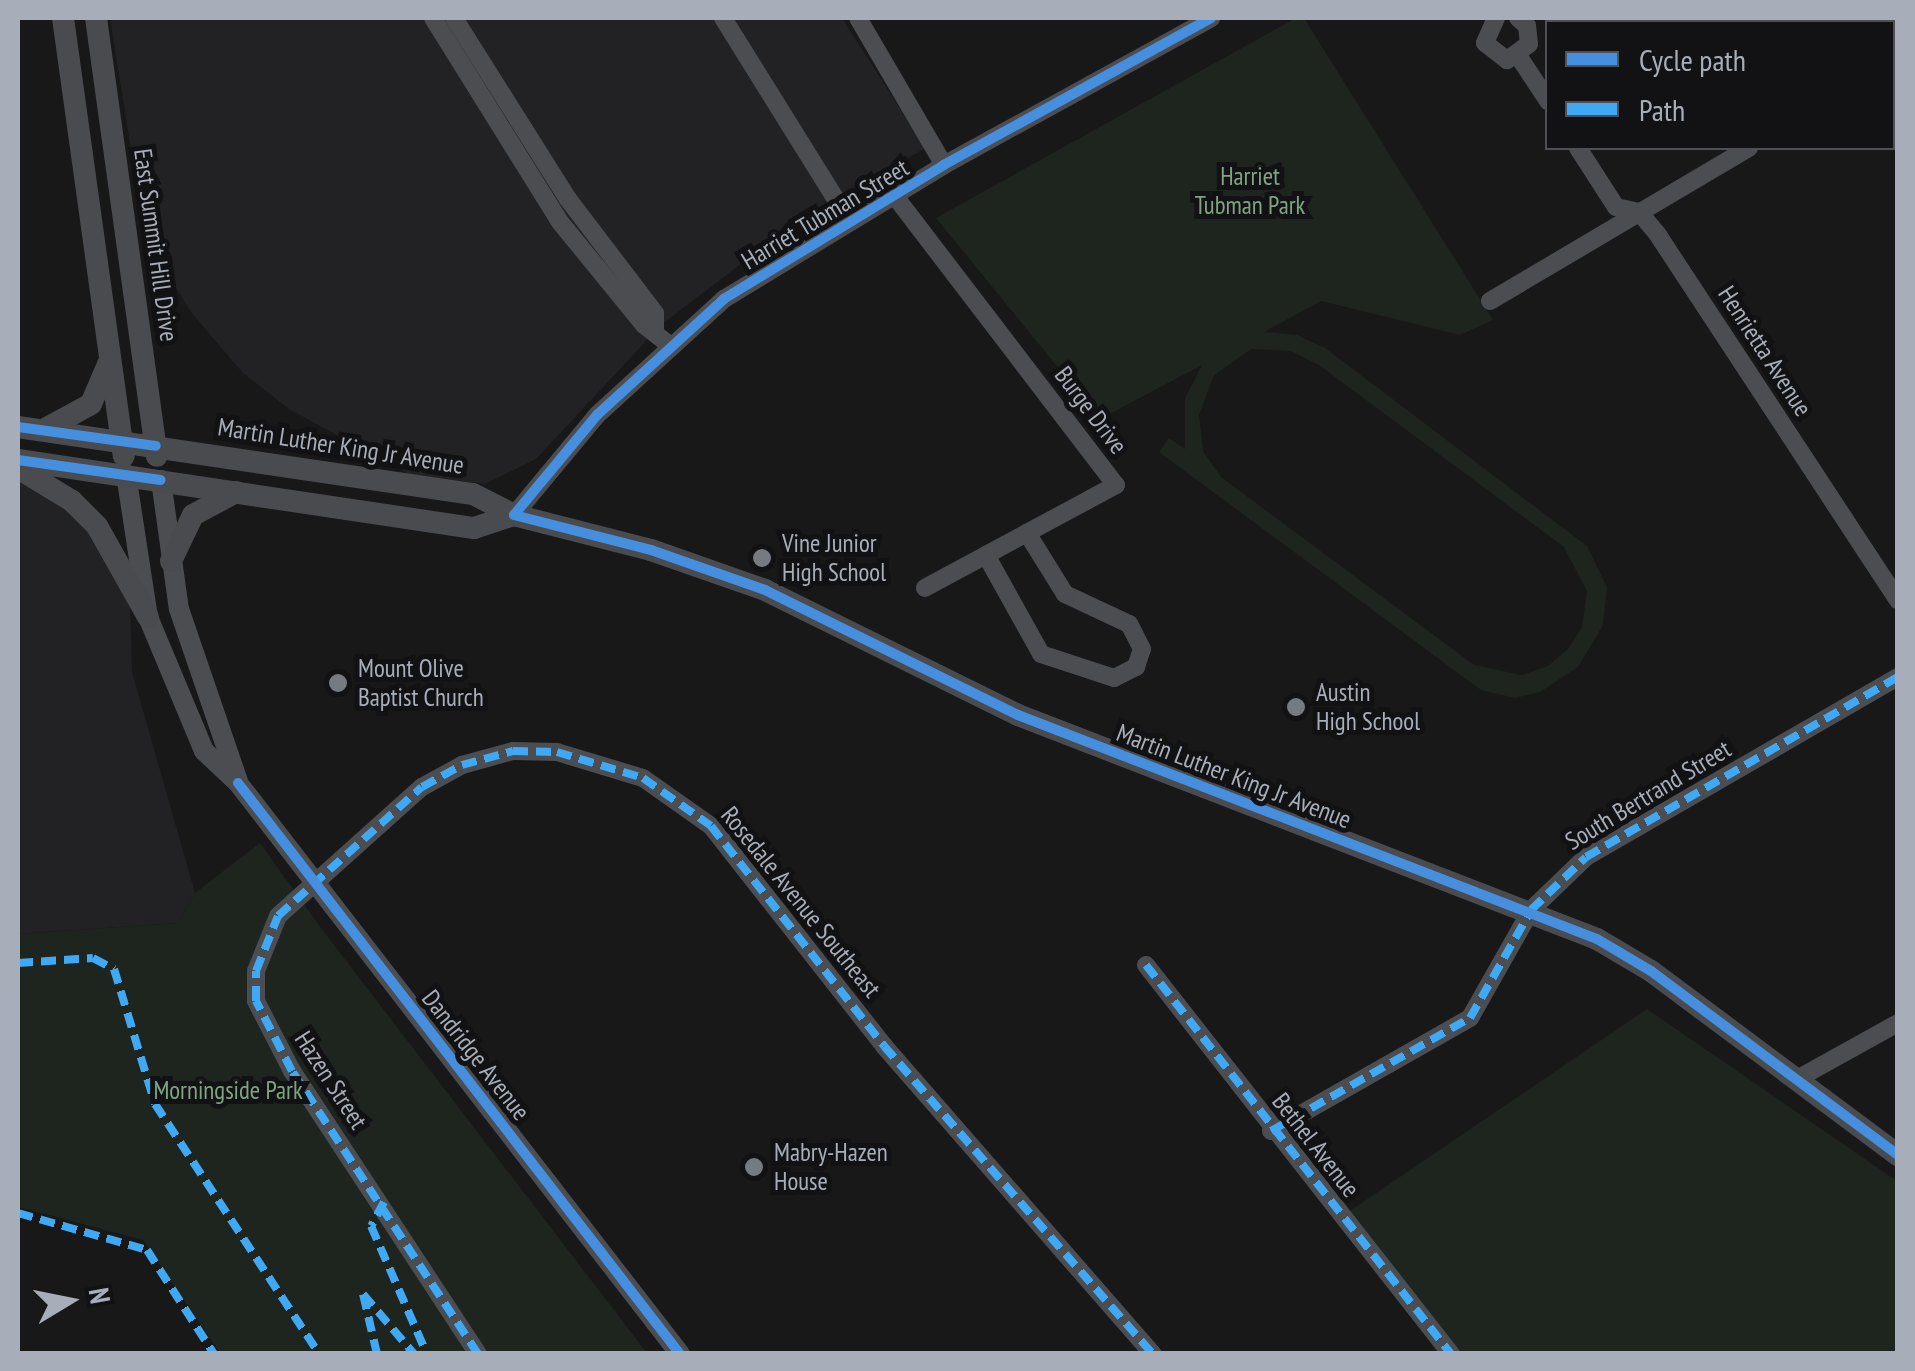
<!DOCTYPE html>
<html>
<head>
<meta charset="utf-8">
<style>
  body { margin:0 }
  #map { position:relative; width:1915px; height:1371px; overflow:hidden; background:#181818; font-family:"PT Sans Narrow",sans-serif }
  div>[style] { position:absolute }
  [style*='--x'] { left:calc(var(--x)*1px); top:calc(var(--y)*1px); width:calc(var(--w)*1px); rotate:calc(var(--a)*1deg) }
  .built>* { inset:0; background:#222224 }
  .green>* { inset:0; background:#1d251e }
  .minor>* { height:18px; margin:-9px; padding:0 9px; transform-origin:9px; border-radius:9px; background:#4b4d51 }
  .tertiary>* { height:20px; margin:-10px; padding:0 10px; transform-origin:10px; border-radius:10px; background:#4b4d51 }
  .secondary>* { height:22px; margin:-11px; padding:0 11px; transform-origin:11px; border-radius:11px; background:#4a4b4f }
  .quiet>* { height:8px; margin-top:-4px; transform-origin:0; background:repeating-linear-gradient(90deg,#3fa9f5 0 15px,transparent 0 23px) }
  .cycleway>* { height:10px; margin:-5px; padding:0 5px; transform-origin:5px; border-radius:5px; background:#468fdf }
  .dots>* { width:28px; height:28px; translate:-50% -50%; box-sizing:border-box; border:5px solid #121214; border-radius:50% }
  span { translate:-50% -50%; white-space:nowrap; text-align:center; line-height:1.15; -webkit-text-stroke:10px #121214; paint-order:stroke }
  .park-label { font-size:25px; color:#7fa481 }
  .street-label { font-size:25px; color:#a8aeb9 }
  .poi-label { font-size:25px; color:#a8aeb9 }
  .left { translate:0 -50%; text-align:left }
  .frame { position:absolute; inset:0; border:20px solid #a8aeb9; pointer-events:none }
  .legend { position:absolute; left:1545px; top:20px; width:350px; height:130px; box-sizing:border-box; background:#121214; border:2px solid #4e5056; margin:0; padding:12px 18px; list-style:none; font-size:30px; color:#a8aeb9 }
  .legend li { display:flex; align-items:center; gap:20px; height:50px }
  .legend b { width:50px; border:2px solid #4e5056 }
  .north { position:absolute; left:20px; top:1251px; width:100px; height:100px; -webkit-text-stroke:8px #121214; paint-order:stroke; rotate:80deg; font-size:28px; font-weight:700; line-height:40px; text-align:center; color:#a8aeb9 }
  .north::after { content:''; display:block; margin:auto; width:35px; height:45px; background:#a8aeb9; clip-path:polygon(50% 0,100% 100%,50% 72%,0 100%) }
</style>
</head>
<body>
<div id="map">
  <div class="built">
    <i style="clip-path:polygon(110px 18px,842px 18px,925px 148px,770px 242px,662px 324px,536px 459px,485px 484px,409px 474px,289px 409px,243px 373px,190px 311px,157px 256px,136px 181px)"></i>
    <i style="clip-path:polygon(18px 478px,71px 512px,103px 547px,130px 604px,132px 672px,195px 893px,178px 923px,18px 934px)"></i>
  </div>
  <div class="green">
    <i style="clip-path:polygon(evenodd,1296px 18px,1304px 18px,1493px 320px,1460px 335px,1321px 301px,1264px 332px,1297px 335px,1325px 348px,1587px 546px,1607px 587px,1603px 625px,1578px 667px,1540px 692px,1515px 698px,1481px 690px,1159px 452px,1169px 438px,1185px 449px,1185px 398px,1202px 365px,1100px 419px,936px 218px,1296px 18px,1251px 349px,1291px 351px,1319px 365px,1564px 547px,1587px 591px,1582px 627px,1569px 648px,1548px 666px,1522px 675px,1474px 665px,1221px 477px,1203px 451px,1199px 415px,1214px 375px,1251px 349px)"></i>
    <i style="clip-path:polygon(260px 843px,324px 932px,647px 1353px,220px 1353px,143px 1240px,18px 1207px,18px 934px,178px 923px,195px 893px)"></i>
    <i style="clip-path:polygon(1647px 1009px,1897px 1181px,1897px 1353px,1459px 1353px,1341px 1217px)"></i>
  </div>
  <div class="minor">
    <i style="--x:433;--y:18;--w:240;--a:58.1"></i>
    <i style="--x:560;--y:222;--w:133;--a:50.8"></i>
    <i style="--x:644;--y:325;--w:33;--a:38"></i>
    <i style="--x:454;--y:18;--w:214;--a:57.8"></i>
    <i style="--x:568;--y:199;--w:143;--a:52.7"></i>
    <i style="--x:655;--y:313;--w:15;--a:90"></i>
    <i style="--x:723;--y:18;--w:240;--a:58.1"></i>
    <i style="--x:858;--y:18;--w:170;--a:59.7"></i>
    <i style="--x:1496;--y:18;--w:27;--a:114"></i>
    <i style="--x:1485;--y:43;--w:28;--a:38"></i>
    <i style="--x:1507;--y:60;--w:27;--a:-36"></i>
    <i style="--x:1529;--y:44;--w:18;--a:-96"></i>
    <i style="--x:1527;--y:26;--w:12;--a:-138"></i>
    <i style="--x:1856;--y:18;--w:5;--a:53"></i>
    <i style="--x:1519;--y:57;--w:53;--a:56.6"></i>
    <i style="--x:1892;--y:75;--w:9;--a:49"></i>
    <i style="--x:1578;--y:148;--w:70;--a:57.2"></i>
    <i style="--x:1616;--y:207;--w:24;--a:12"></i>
    <i style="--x:1639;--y:212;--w:30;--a:50"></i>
    <i style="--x:1658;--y:235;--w:437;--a:56.7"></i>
    <i style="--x:894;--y:195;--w:365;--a:52.6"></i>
    <i style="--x:1116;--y:485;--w:217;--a:151.7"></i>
    <i style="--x:1490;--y:301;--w:301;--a:-30.6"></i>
    <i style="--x:514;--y:515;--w:130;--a:-50.3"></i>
    <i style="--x:597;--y:415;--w:172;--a:-42.4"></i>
    <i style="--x:724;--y:299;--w:258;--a:-31.3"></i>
    <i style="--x:944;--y:165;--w:305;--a:-28.8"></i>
    <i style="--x:986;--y:555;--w:113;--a:60.9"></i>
    <i style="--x:1041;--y:654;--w:77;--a:18.2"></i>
    <i style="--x:1114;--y:678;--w:25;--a:-27"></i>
    <i style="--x:1136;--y:667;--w:19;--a:-72"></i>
    <i style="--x:1142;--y:649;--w:28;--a:-117"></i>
    <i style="--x:1129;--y:624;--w:71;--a:-154.9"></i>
    <i style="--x:1065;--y:594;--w:72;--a:-121.9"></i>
    <i style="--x:1146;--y:965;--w:494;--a:51.9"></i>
    <i style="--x:1797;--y:1079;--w:115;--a:-29"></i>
    <i style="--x:1271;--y:1131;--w:229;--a:-29.6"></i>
    <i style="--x:1470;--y:1018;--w:124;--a:-60.5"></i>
    <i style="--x:1531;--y:910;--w:76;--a:-43.9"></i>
    <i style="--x:1586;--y:857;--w:360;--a:-30"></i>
    <i style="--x:478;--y:1354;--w:339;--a:-123.3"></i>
    <i style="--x:292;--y:1071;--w:79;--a:-117.2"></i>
    <i style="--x:256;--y:1001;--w:30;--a:-90"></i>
    <i style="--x:256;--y:971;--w:59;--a:-68.2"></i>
    <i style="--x:278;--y:916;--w:193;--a:-41.9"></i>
    <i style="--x:422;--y:787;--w:46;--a:-28.8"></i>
    <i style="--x:462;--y:765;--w:53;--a:-15.4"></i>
    <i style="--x:513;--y:751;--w:44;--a:1.3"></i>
    <i style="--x:557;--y:752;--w:90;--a:16.8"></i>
    <i style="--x:643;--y:778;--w:83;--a:35.2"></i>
    <i style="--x:711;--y:826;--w:280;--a:51.8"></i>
    <i style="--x:884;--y:1046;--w:409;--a:48.9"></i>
  </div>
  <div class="tertiary">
    <i style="--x:126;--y:474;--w:145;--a:81.3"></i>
    <i style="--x:148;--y:617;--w:145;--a:67.3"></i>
    <i style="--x:204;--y:751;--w:47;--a:43.3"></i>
    <i style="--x:238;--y:783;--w:722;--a:52.26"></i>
    <i style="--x:161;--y:480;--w:130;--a:82.1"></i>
    <i style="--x:179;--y:609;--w:182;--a:71.1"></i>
  </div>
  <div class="secondary">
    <i style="--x:63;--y:18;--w:442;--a:82.1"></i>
    <i style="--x:96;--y:18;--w:442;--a:82.1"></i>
    <i style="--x:18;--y:427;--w:460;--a:8.4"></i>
    <i style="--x:473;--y:494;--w:46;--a:27.1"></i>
    <i style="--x:514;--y:515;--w:141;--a:14.3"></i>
    <i style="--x:651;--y:550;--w:121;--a:19.3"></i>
    <i style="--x:765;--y:590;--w:282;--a:26.3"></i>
    <i style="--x:1018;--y:715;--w:621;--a:21.15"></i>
    <i style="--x:1597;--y:939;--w:63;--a:30.7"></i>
    <i style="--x:1651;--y:971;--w:308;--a:36.7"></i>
    <i style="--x:47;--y:428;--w:50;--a:-28.6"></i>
    <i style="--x:91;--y:404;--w:46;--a:-66.8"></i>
    <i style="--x:18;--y:460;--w:461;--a:8.5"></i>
    <i style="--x:474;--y:528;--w:42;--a:-18"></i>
    <i style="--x:18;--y:468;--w:63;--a:31.4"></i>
    <i style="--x:72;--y:501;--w:35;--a:45"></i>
    <i style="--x:97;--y:526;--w:104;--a:60.7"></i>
    <i style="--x:171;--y:561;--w:51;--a:-64.4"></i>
    <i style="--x:193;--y:515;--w:49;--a:-28.1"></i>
  </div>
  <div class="quiet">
    <i style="--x:18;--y:963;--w:75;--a:-3.8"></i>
    <i style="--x:93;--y:958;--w:24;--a:28"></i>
    <i style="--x:114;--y:969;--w:141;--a:73.1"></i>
    <i style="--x:155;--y:1104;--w:299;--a:56.7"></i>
    <i style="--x:1146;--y:965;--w:494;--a:51.9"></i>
    <i style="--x:1271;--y:1131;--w:229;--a:-29.6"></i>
    <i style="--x:1470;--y:1018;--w:124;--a:-60.5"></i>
    <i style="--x:1531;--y:910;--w:76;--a:-43.9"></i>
    <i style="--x:1586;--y:857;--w:360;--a:-30"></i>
    <i style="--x:384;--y:1202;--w:27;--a:118"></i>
    <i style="--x:371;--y:1226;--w:140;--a:66.4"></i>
    <i style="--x:18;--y:1213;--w:134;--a:16"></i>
    <i style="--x:147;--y:1250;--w:124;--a:57.2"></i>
    <i style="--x:377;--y:1354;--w:62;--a:-103.1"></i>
    <i style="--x:363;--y:1294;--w:79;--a:49.6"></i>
    <i style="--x:478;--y:1354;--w:339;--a:-123.3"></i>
    <i style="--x:292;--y:1071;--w:79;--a:-117.2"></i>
    <i style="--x:256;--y:1001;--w:30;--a:-90"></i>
    <i style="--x:256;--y:971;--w:59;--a:-68.2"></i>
    <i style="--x:278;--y:916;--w:193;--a:-41.9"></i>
    <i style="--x:422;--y:787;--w:46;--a:-28.8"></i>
    <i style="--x:462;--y:765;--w:53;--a:-15.4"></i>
    <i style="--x:513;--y:751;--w:44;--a:1.3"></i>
    <i style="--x:557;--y:752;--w:90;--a:16.8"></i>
    <i style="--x:643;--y:778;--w:83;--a:35.2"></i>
    <i style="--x:711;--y:826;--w:280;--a:51.8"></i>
    <i style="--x:884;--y:1046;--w:409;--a:48.9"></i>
  </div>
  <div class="cycleway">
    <i style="--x:1211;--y:18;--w:305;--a:151.2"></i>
    <i style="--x:944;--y:165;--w:258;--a:148.7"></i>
    <i style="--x:724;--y:299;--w:172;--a:137.6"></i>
    <i style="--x:597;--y:415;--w:130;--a:129.7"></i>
    <i style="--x:514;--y:515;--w:141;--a:14.3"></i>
    <i style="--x:651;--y:550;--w:121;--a:19.3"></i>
    <i style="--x:765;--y:590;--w:282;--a:26.3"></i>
    <i style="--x:1018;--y:715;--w:621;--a:21.15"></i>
    <i style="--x:1597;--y:939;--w:63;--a:30.7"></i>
    <i style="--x:1651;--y:971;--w:308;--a:36.7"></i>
    <i style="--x:18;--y:427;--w:139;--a:7.8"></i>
    <i style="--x:18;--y:460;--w:144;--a:8"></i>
    <i style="--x:238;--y:783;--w:722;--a:52.26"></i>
  </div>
  <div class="dots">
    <i style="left:762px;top:558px;background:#767a81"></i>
    <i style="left:338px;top:683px;background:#767a81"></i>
    <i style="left:1296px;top:707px;background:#767a81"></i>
    <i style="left:754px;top:1167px;background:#767a81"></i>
  </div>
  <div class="park-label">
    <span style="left:1250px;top:191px">Harriet<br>Tubman Park</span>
    <span style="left:228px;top:1090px">Morningside Park</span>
  </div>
  <div class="street-label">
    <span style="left:825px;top:214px;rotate:-31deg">Harriet Tubman Street</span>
    <span style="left:156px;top:245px;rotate:82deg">East Summit Hill Drive</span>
    <span style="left:1765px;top:351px;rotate:57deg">Henrietta Avenue</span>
    <span style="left:1091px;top:410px;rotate:53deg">Burge Drive</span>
    <span style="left:341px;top:446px;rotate:9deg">Martin Luther King Jr Avenue</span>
    <span style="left:1234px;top:776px;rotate:21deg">Martin Luther King Jr Avenue</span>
    <span style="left:1648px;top:795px;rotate:-31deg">South Bertrand Street</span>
    <span style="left:801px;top:902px;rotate:51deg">Rosedale Avenue Southeast</span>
    <span style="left:476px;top:1055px;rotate:52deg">Dandridge Avenue</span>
    <span style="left:331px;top:1080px;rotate:57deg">Hazen Street</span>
    <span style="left:1316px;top:1145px;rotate:52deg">Bethel Avenue</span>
  </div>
  <div class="poi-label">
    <span class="left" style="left:782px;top:558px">Vine Junior<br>High School</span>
    <span class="left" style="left:358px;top:683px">Mount Olive<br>Baptist Church</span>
    <span class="left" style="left:1316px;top:707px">Austin<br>High School</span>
    <span class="left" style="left:774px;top:1167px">Mabry-Hazen<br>House</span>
  </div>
  <div class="frame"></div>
  <ul class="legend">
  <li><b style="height:12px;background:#468fdf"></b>Cycle path</li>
  <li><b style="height:12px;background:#3fa9f5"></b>Path</li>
  </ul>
  <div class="north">N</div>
</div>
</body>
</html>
